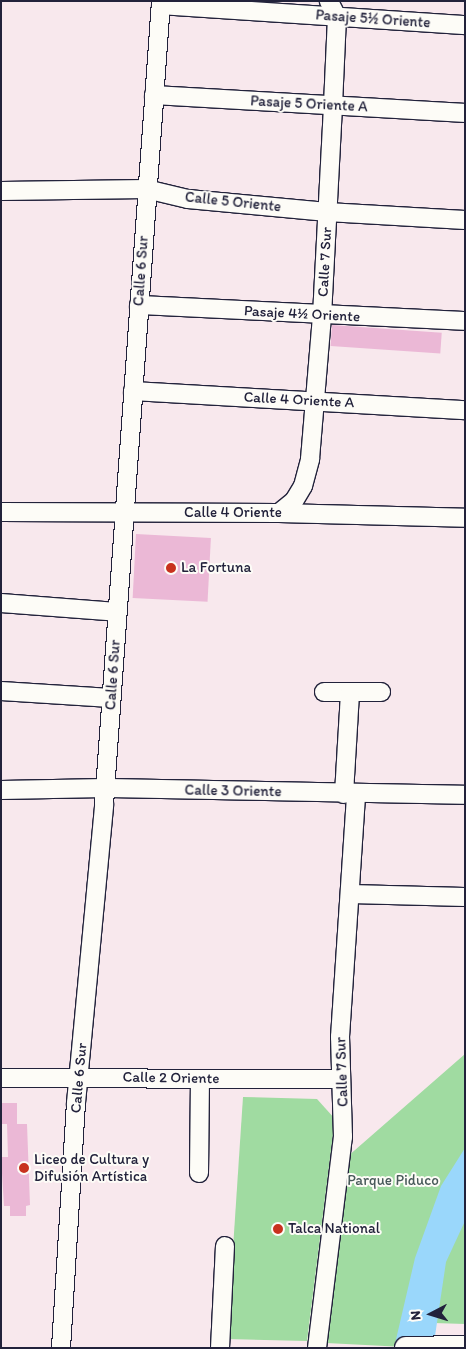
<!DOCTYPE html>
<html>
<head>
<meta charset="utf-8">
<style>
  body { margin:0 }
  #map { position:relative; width:466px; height:1349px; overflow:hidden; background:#f8e8ed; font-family:Itim,sans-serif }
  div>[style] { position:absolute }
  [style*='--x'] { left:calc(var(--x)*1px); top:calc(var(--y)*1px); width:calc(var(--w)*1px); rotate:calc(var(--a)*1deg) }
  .green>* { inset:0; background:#a0dba1 }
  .water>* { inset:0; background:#9ad7fb }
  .building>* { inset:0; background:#ebb8d6; transform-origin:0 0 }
  .roads { filter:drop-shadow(1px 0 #22223b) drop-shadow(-1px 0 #22223b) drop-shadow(0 1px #22223b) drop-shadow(0 -1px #22223b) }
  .minor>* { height:18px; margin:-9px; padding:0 9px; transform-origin:9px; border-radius:9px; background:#fdfcf7 }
  .major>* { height:22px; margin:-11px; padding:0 11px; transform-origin:11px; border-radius:11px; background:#fdfcf7 }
  .dots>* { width:14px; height:14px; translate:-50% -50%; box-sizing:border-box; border:2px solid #fdfcf7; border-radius:50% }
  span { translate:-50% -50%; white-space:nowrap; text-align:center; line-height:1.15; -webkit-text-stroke:4px #fdfcf7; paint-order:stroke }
  .street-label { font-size:15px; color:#22223b }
  .poi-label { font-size:15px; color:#22223b }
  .left { translate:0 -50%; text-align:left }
  .park-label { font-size:15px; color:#485a5a }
  .frame { position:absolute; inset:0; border:2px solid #22223b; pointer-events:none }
  .north { position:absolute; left:406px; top:1289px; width:50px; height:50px; -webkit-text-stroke:4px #fdfcf7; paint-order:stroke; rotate:265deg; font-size:14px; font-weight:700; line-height:20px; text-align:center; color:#22223b }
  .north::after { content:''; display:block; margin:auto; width:18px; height:22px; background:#22223b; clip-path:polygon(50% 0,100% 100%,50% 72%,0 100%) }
</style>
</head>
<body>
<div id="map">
  <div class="green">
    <i style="clip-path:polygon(465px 1054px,465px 1324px,434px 1323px,424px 1348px,326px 1343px,347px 1157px)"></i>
    <i style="clip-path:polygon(243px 1097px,317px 1099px,335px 1119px,307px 1341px,227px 1339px)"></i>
  </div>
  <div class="water">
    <i style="clip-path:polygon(465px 1148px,465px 1221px,446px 1262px,435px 1336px,430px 1348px,394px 1348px,415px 1258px,441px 1186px)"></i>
  </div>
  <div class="building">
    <i style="left:332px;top:325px;width:110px;height:21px;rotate:4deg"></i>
    <i style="left:136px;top:534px;width:75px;height:64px;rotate:3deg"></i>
    <i style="left:1px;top:1103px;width:16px;height:21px"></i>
    <i style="clip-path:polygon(7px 1124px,27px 1124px,30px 1205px,26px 1206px,26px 1216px,10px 1216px,10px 1206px,4px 1206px,1px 1157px,8px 1157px)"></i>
  </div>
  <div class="roads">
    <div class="minor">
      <i style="--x:161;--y:5;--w:305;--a:3.8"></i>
      <i style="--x:154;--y:95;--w:312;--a:3.3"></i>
      <i style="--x:1;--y:191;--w:145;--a:-0.8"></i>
      <i style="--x:146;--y:189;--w:43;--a:13.4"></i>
      <i style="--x:188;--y:199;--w:140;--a:5.3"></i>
      <i style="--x:327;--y:212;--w:138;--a:3.3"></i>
      <i style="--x:139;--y:305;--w:326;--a:2.8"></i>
      <i style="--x:133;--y:391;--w:333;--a:3.3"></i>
      <i style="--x:1;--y:512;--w:278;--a:0.2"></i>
      <i style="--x:279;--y:513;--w:186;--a:1.5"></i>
      <i style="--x:279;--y:513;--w:19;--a:-39"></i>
      <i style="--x:294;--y:501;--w:17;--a:-59"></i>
      <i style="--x:303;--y:486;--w:28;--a:-75"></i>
      <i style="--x:310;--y:459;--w:144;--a:-85.2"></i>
      <i style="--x:322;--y:316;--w:211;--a:-87"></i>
      <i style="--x:333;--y:105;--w:88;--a:-87.4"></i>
      <i style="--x:337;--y:17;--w:18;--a:-117"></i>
      <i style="--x:1;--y:603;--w:116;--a:4.4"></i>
      <i style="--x:1;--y:691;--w:110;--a:3.6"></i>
      <i style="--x:324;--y:692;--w:57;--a:0"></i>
      <i style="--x:1;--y:790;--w:104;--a:-1.1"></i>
      <i style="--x:105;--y:788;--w:360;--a:1.1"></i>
      <i style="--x:344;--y:794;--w:102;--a:-86.6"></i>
      <i style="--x:350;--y:894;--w:115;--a:1.5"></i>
      <i style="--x:1;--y:1078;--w:339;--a:0.2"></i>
      <i style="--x:199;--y:1173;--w:94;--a:-89.4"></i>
      <i style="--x:61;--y:1348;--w:245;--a:-86.5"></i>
      <i style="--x:76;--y:1103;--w:299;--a:-84.6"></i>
      <i style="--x:104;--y:805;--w:806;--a:-85.94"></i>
      <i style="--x:220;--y:1348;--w:102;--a:-87.2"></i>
      <i style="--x:317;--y:1348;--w:213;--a:-83"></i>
      <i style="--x:343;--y:1137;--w:100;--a:-91.7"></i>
      <i style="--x:340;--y:1037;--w:244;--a:-86.2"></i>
    </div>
    <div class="major">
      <i style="--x:406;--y:1348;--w:59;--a:-1"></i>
    </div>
  </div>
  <div class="dots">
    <i style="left:171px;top:568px;background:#c8321e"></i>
    <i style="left:24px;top:1168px;background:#c8321e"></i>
    <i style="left:278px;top:1229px;background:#c8321e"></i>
  </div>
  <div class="street-label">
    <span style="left:373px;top:19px;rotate:4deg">Pasaje 5½ Oriente</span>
    <span style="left:309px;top:104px;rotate:3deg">Pasaje 5 Oriente A</span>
    <span style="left:233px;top:202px;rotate:6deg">Calle 5 Oriente</span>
    <span style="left:325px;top:262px;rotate:-87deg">Calle 7 Sur</span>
    <span style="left:141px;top:271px;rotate:-86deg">Calle 6 Sur</span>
    <span style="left:302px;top:314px;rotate:3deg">Pasaje 4½ Oriente</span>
    <span style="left:299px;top:400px;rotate:3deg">Calle 4 Oriente A</span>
    <span style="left:233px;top:513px">Calle 4 Oriente</span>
    <span style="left:113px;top:675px;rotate:-86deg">Calle 6 Sur</span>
    <span style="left:233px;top:791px;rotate:1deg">Calle 3 Oriente</span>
    <span style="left:342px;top:1072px;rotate:-92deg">Calle 7 Sur</span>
    <span style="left:79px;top:1078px;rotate:-85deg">Calle 6 Sur</span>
    <span style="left:171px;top:1078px;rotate:1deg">Calle 2 Oriente</span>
  </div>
  <div class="poi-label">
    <span class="left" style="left:181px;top:568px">La Fortuna</span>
    <span class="left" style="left:34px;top:1168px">Liceo de Cultura y<br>Difusión Artística</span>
    <span class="left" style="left:288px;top:1229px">Talca National</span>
  </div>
  <div class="park-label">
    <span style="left:393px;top:1181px">Parque Piduco</span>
  </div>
  <div class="frame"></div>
  <div class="north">N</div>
</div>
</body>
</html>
